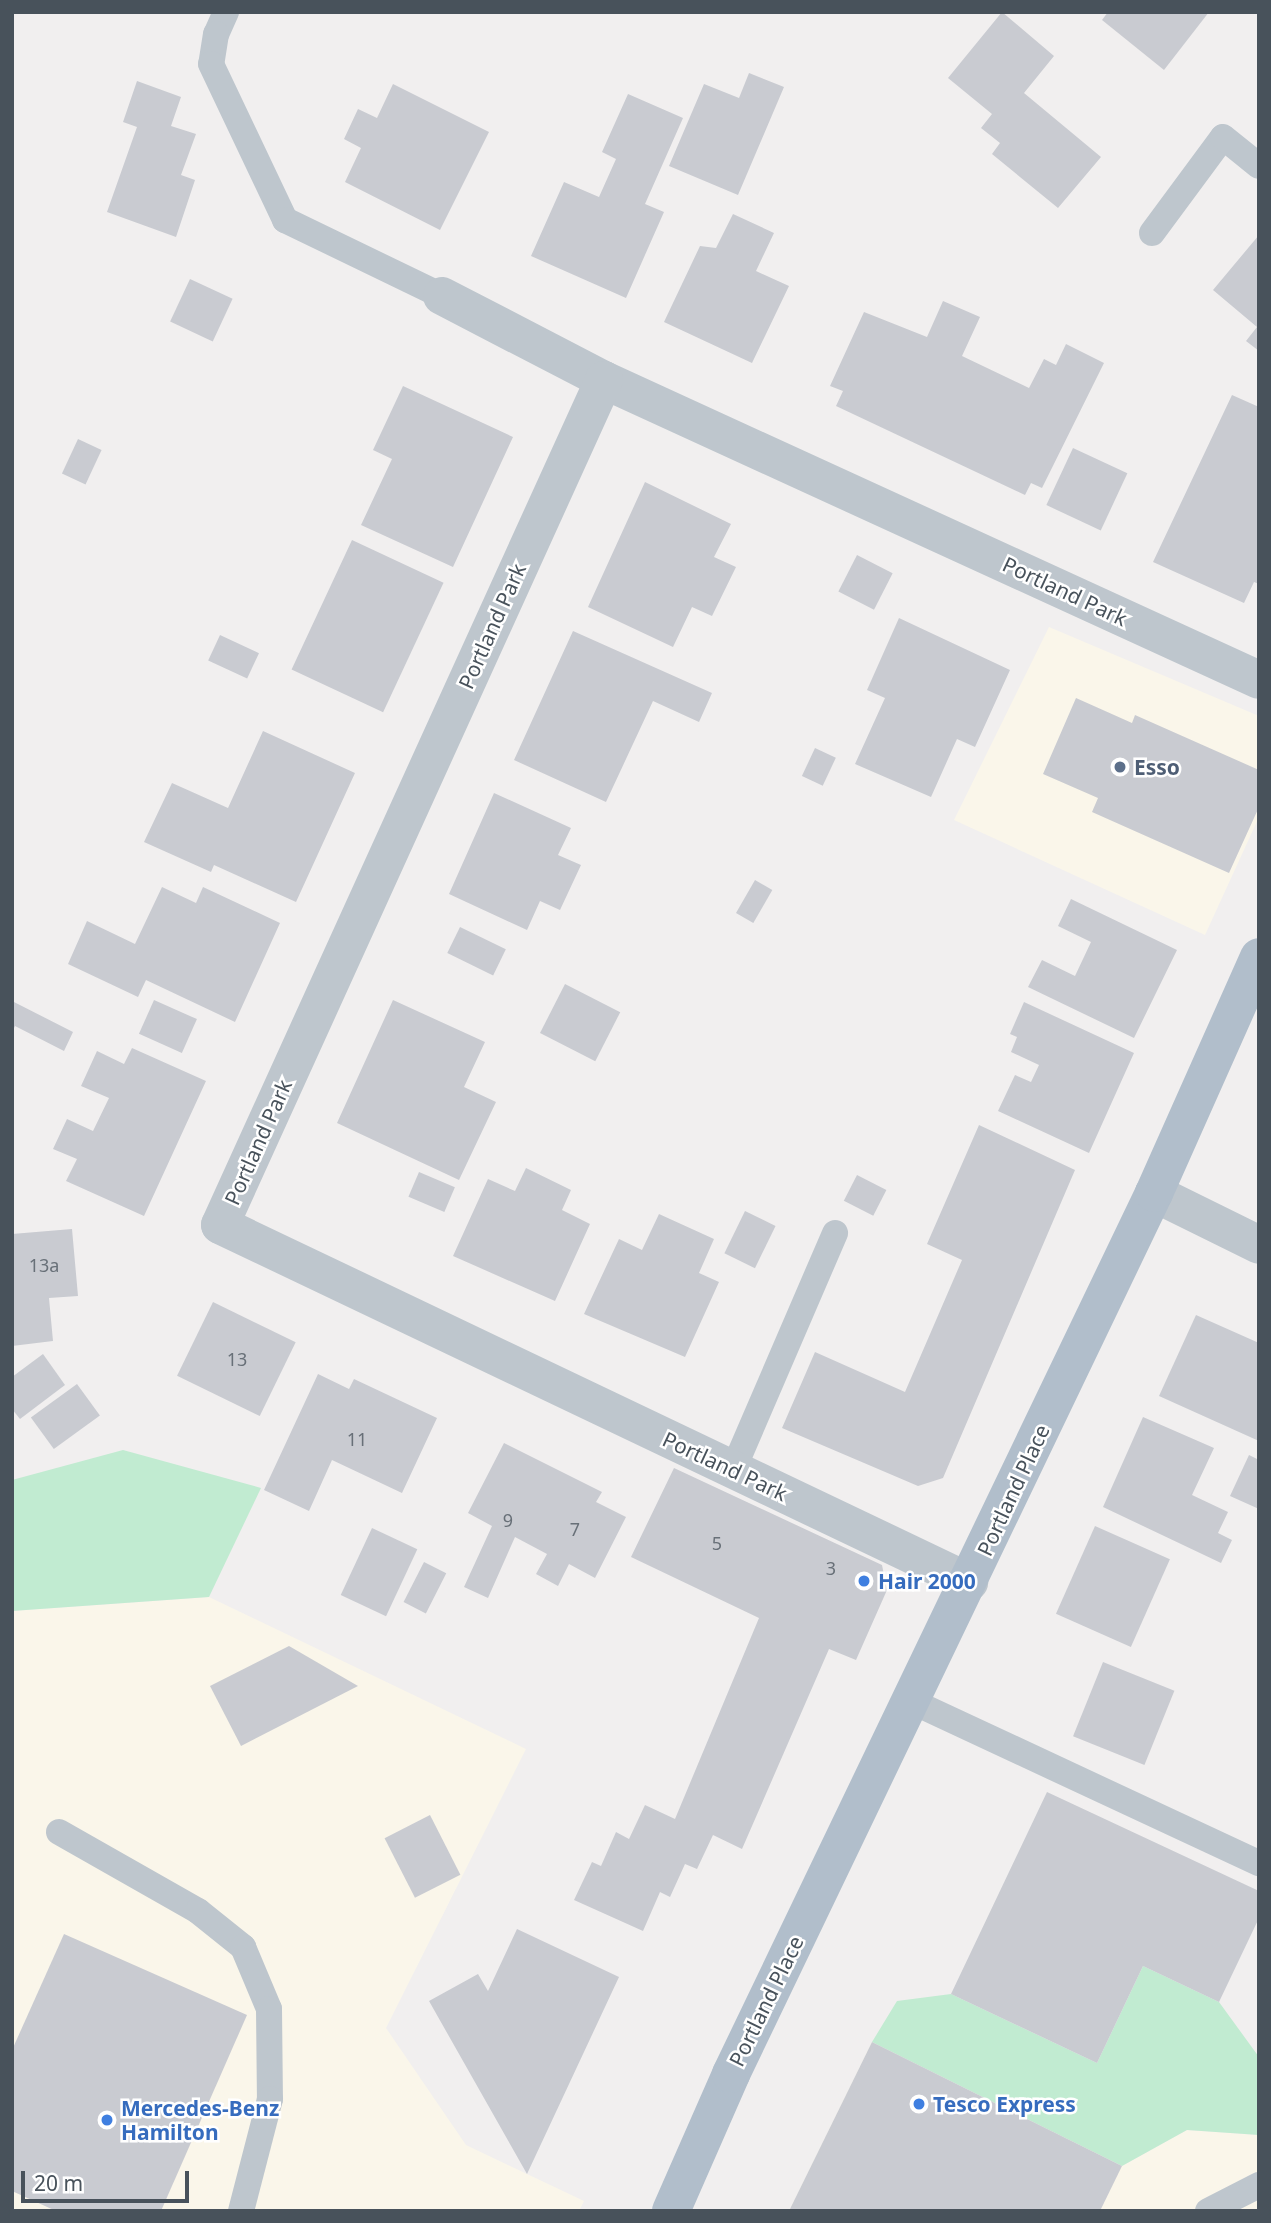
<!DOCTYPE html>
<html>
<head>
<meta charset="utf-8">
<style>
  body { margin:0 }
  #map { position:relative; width:1271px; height:2223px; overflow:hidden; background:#f1efef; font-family:"Noto Sans",sans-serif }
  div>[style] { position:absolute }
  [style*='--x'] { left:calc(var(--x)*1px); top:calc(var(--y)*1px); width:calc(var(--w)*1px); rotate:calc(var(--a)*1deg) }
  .commercial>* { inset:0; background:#faf6ea }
  .green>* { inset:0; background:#c1ebd1 }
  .building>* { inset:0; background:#c9cbd1; transform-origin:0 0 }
  .service>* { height:26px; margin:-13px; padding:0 13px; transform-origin:13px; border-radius:13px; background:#bec6cd }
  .minor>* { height:38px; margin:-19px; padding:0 19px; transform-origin:19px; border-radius:19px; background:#bec6cd }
  .primary>* { height:38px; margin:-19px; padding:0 19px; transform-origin:19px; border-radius:19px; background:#b1becb }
  .dots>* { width:19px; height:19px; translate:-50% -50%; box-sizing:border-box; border:4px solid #fff; border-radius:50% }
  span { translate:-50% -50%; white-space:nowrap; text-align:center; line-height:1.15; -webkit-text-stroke:5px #fff; paint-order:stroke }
  .number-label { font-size:18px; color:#687078 }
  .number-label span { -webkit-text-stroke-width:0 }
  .street-label { font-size:21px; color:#48525b }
  .service-label { font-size:21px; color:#4e5e75; font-weight:700 }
  .left { translate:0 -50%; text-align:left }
  .shop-label { font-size:21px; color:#366cbe; font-weight:700 }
  .frame { position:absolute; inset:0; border:14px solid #48525b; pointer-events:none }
  .scale { position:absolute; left:21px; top:2171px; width:168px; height:32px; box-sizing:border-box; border:4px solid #48525b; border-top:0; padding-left:9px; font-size:21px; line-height:24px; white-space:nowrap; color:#48525b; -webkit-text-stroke:5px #fff; paint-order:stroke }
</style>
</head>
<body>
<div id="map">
  <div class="commercial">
    <i style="clip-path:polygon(1049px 627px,1259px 716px,1259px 817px,1205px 935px,954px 820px)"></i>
    <i style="clip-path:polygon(209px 1597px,526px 1749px,386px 2028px,466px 2145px,584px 2201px,579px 2211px,12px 2211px,12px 1611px)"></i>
    <i style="clip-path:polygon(872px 2042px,1122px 2166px,1187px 2130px,1259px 2135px,1259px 2211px,789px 2211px)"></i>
  </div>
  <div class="green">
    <i style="clip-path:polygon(123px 1450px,261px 1488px,209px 1597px,12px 1611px,12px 1480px)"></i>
    <i style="clip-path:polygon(1143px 1966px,1219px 2002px,1259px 2057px,1259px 2135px,1187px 2130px,1122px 2166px,872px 2042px,897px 2001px,951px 1994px,1097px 2063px)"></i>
  </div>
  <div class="building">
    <i style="clip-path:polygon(1002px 12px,1054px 56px,1024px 93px,1101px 157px,1058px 208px,992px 154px,1000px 143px,981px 128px,992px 114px,948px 78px)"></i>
    <i style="clip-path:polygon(1108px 12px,1209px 12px,1164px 70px,1102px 20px)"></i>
    <i style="clip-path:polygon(749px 73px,784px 87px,738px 195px,669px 166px,704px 84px,739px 98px)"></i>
    <i style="clip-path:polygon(137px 81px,181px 97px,171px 126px,196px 134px,181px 175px,195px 180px,176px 237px,107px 212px,137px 127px,123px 122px)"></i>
    <i style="clip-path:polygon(393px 84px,489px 132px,440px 230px,345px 182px,361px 148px,344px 139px,358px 109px,377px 118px)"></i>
    <i style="clip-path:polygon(628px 94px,683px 118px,645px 204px,664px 212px,626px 298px,531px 256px,564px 182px,599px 197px,616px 159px,602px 152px)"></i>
    <i style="clip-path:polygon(733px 214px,774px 233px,756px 271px,789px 286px,752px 363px,664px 322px,700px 246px,716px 248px)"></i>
    <i style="clip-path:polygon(1259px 235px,1259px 351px,1246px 341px,1257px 327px,1213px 290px)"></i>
    <i style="left:190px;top:279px;width:47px;height:47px;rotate:25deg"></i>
    <i style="clip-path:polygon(943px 301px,980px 317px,962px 356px,1029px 388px,1044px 359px,1056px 365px,1066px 344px,1104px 363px,1042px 488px,1031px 483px,1025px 495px,836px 406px,843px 391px,830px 386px,864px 312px,927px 337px)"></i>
    <i style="clip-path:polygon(403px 386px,513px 437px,453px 567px,361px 525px,392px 459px,373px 450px)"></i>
    <i style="clip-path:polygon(1232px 395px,1259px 407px,1259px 584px,1254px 582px,1244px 603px,1153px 562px)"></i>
    <i style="left:78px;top:439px;width:26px;height:38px;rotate:25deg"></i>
    <i style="left:1073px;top:448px;width:60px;height:63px;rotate:25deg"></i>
    <i style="clip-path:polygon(645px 482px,731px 524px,714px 557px,736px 567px,712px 616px,692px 607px,673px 647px,588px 607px)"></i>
    <i style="left:352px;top:540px;width:101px;height:143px;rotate:25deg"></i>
    <i style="left:857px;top:555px;width:40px;height:41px;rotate:27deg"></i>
    <i style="clip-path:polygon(899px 618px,1010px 670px,975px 747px,957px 739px,931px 797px,855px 764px,885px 698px,867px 690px)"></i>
    <i style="clip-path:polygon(573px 631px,712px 693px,699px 722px,653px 701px,606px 802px,514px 760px)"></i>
    <i style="left:220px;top:635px;width:43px;height:28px;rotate:25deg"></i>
    <i style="clip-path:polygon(1076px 698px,1132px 723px,1135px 715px,1259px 770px,1259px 807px,1229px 873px,1092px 812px,1098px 798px,1043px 774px)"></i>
    <i style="clip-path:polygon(263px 731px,355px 773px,296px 902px,214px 865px,211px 872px,144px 842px,172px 783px,228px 808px)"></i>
    <i style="left:815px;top:748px;width:23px;height:31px;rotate:25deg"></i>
    <i style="clip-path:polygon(494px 793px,571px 828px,558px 855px,581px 865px,560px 910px,540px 901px,527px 930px,449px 894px)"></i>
    <i style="left:755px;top:880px;width:20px;height:38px;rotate:30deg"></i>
    <i style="clip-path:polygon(162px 887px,196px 903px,203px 887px,280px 923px,235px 1022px,146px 980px,138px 997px,68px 964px,87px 921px,135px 944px)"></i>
    <i style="clip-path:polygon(1071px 899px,1177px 950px,1134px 1038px,1028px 987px,1042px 960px,1075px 976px,1091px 942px,1058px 926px)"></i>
    <i style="left:460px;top:927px;width:51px;height:29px;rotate:26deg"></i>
    <i style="left:565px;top:984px;width:62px;height:55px;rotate:27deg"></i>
    <i style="left:154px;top:1000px;width:47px;height:37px;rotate:24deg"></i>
    <i style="clip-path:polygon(393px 1000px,485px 1042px,464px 1087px,496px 1102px,459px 1180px,337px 1123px)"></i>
    <i style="clip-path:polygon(12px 1001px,73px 1032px,64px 1051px,15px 1026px,12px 1032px)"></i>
    <i style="clip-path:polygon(1024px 1002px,1134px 1053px,1089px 1153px,998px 1111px,1015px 1075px,1031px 1082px,1039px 1065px,1011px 1052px,1017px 1037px,1010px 1034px)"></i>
    <i style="clip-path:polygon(132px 1048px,206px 1081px,144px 1216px,66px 1181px,77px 1159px,53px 1149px,67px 1119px,93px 1131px,109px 1098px,81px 1086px,97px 1051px,124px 1064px)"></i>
    <i style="clip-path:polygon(979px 1125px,1075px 1170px,943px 1478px,918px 1486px,782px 1428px,815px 1352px,905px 1392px,962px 1260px,927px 1244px)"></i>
    <i style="clip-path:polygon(526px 1168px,571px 1190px,562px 1210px,590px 1224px,555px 1301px,453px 1256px,488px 1179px,515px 1191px)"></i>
    <i style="left:419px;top:1172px;width:39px;height:27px;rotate:23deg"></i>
    <i style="left:857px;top:1175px;width:33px;height:29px;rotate:27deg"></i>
    <i style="left:745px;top:1211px;width:34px;height:47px;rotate:26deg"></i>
    <i style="clip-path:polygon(659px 1214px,714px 1239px,699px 1273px,719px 1282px,685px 1357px,584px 1314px,619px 1239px,642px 1250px)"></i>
    <i style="clip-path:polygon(72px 1229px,78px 1296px,49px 1298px,53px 1341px,12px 1346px,12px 1234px)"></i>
    <i style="left:213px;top:1302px;width:92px;height:82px;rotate:26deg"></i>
    <i style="clip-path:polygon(1196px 1315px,1259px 1343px,1259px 1441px,1159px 1396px)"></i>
    <i style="clip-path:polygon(43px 1354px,65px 1385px,20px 1419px,12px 1409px,12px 1377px)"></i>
    <i style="clip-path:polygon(318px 1374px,349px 1389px,354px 1379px,437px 1418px,402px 1493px,332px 1460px,309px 1511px,264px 1490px)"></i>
    <i style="left:77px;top:1384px;width:39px;height:57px;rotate:54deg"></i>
    <i style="clip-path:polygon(1143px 1417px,1214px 1448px,1192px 1495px,1228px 1512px,1218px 1533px,1232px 1540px,1221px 1563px,1103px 1507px)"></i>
    <i style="clip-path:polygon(504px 1443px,602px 1492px,596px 1502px,626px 1517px,595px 1578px,569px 1564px,558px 1586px,536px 1574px,547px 1554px,515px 1537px,488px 1598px,464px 1587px,492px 1526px,468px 1513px)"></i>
    <i style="clip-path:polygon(1249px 1455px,1259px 1460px,1259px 1509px,1230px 1496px)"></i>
    <i style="clip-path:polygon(674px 1468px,882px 1565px,887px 1590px,856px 1660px,829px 1649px,742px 1849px,713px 1835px,697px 1869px,685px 1864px,670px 1897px,660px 1892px,643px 1931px,574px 1900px,592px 1862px,601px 1866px,616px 1832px,629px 1839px,645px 1805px,675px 1819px,759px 1618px,631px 1557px)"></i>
    <i style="left:1095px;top:1526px;width:82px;height:96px;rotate:24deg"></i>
    <i style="left:372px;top:1528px;width:50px;height:74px;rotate:25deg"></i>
    <i style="left:424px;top:1562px;width:25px;height:45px;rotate:27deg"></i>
    <i style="clip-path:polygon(289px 1646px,358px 1686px,241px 1746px,210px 1686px)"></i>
    <i style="left:1103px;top:1662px;width:77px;height:80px;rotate:22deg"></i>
    <i style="clip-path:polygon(1047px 1792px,1259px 1891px,1259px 1918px,1219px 2002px,1143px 1966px,1097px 2063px,951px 1994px)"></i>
    <i style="left:430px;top:1815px;width:67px;height:51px;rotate:63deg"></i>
    <i style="clip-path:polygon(517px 1929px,619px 1977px,527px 2174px,429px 2001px,478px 1974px,488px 1991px)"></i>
    <i style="clip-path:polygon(64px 1934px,247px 2015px,161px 2211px,56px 2211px,12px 2191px,12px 2050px)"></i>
    <i style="clip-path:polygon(872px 2042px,1122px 2166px,1100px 2211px,789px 2211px)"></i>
  </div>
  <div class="service">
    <i style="--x:226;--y:12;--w:24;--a:114"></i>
    <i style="--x:216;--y:34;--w:30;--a:99"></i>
    <i style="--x:211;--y:64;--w:173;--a:64.6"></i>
    <i style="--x:285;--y:220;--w:174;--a:25.8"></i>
    <i style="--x:1152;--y:233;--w:119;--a:-53.5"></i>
    <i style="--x:1223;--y:137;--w:46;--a:38.9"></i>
    <i style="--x:733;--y:1470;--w:258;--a:-66.7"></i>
    <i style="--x:911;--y:1701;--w:384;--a:25"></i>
    <i style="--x:59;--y:1832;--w:160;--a:29.6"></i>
    <i style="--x:198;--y:1911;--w:58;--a:38.7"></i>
    <i style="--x:243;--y:1947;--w:67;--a:67.2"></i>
    <i style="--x:269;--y:2009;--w:90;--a:89.4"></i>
    <i style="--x:270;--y:2099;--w:116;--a:104.5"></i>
    <i style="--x:1208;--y:2211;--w:57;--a:-27"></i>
  </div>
  <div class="minor">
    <i style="--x:442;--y:296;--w:182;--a:27.4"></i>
    <i style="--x:604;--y:380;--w:720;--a:24.61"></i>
    <i style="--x:604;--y:380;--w:928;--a:114.44"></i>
    <i style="--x:220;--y:1225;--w:830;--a:25.48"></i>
    <i style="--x:1154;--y:1193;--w:117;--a:26.3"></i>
  </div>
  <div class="primary">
    <i style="--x:671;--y:2211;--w:150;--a:-66.3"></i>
    <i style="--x:731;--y:2074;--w:977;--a:-64.35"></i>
    <i style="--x:1154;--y:1193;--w:258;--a:-66"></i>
  </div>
  <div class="dots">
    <i style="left:1120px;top:767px;background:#5c6f8a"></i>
    <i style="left:864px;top:1581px;background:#3f7fe0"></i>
    <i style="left:919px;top:2104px;background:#3f7fe0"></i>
    <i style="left:107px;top:2120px;background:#3f7fe0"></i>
  </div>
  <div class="number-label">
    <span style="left:44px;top:1265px">13a</span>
    <span style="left:237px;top:1359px">13</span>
    <span style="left:357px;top:1439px">11</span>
    <span style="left:508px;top:1520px">9</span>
    <span style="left:575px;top:1529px">7</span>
    <span style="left:717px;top:1543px">5</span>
    <span style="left:831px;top:1568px">3</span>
  </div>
  <div class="street-label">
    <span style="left:1065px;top:591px;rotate:25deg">Portland Park</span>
    <span style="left:492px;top:626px;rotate:-66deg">Portland Park</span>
    <span style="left:258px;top:1142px;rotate:-66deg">Portland Park</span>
    <span style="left:725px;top:1466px;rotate:25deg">Portland Park</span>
    <span style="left:1013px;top:1490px;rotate:-65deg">Portland Place</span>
    <span style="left:766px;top:2001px;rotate:-64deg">Portland Place</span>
  </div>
  <div class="service-label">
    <span class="left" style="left:1134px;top:767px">Esso</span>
  </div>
  <div class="shop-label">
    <span class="left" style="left:878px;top:1581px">Hair 2000</span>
    <span class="left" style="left:933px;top:2104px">Tesco Express</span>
    <span class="left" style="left:121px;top:2120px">Mercedes-Benz<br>Hamilton</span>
  </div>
  <div class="frame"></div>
  <div class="scale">20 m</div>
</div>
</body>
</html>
